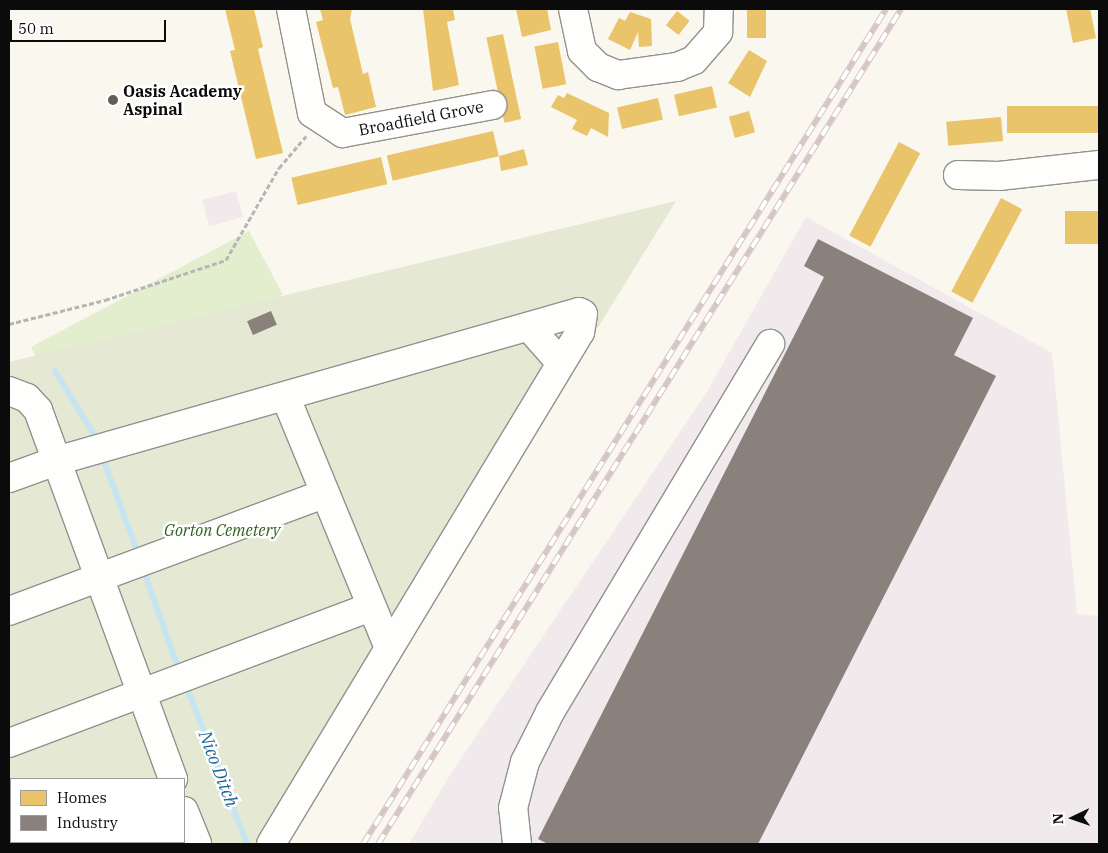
<!DOCTYPE html>
<html>
<head>
<meta charset="utf-8">
<style>
  body { margin:0 }
  #map { position:relative; width:1108px; height:853px; overflow:hidden; background:#faf7ee; font-family:"IBM Plex Serif",serif }
  div>[style] { position:absolute }
  [style*='--x'] { left:calc(var(--x)*1px); top:calc(var(--y)*1px); width:calc(var(--w)*1px); rotate:calc(var(--a)*1deg) }
  .industrial>* { inset:0; background:#f0eaec; transform-origin:0 0 }
  .green>* { inset:0; background:#e3eecf; transform-origin:0 0 }
  .cemetery>* { inset:0; background:#e5e9d3 }
  .homes>* { inset:0; background:#e9c46a; transform-origin:0 0 }
  .industry>* { inset:0; background:#8a817c; transform-origin:0 0 }
  .stream>* { height:6px; margin:-3px; padding:0 3px; transform-origin:3px; border-radius:3px; background:#c7e5f1 }
  .path>* { height:3px; margin-top:-1.5px; transform-origin:0; background:repeating-linear-gradient(90deg,#b7b6b5 0 5px,transparent 0 7.5px) }
  .roads { filter:drop-shadow(1px 0 #93918d) drop-shadow(-1px 0 #93918d) drop-shadow(0 1px #93918d) drop-shadow(0 -1px #93918d) }
  .minor>* { height:28px; margin:-14px; padding:0 14px; transform-origin:14px; border-radius:14px; background:#fefefc }
  .rail>* { height:5.5px; margin-top:-2.75px; transform-origin:0; background:repeating-linear-gradient(90deg,#fff 0 11px,#d5c5c5 0 22px); box-sizing:border-box; border-block:1px solid #d5c5c5 }
  .dots>* { width:14px; height:14px; translate:-50% -50%; box-sizing:border-box; border:2px solid #fff; border-radius:50% }
  span { translate:-50% -50%; white-space:nowrap; text-align:center; line-height:1.15; -webkit-text-stroke:5px #fff; paint-order:stroke }
  .poi-label { font-size:16px; color:#0b0b0b; font-weight:700 }
  .left { translate:0 -50%; text-align:left }
  .street-label { font-size:16px; color:#0b0b0b }
  .park-label { font-size:16px; color:#2f5e1f; font-style:italic }
  .water-label { font-size:18px; color:#1c6595; font-style:italic }
  .frame { position:absolute; inset:0; border:10px solid #0b0b0b; pointer-events:none }
  .legend { position:absolute; left:10px; top:778px; width:175px; height:65px; box-sizing:border-box; background:#fff; border:1px solid #9d9d9d; margin:0; padding:6px 9px; list-style:none; font-size:15px; color:#0b0b0b }
  .legend li { display:flex; align-items:center; gap:10px; height:25px }
  .legend b { width:25px; border:1px solid #9d9d9d }
  .north { position:absolute; left:1048px; top:793px; width:50px; height:50px; -webkit-text-stroke:4px #fff; paint-order:stroke; rotate:267deg; font-size:14px; font-weight:700; line-height:20px; text-align:center; color:#0b0b0b }
  .north::after { content:''; display:block; margin:auto; width:18px; height:22px; background:#0b0b0b; clip-path:polygon(50% 0,100% 100%,50% 72%,0 100%) }
  .scale { position:absolute; left:10px; top:20px; width:156px; height:22px; box-sizing:border-box; border:2px solid #0b0b0b; border-top:0; padding-left:6px; font-size:15px; line-height:18px; white-space:nowrap; color:#0b0b0b; -webkit-text-stroke:4px #fff; paint-order:stroke }
</style>
</head>
<body>
<div id="map">
  <div class="industrial">
    <i style="left:236px;top:191px;width:27px;height:35px;rotate:75deg"></i>
    <i style="clip-path:polygon(806px 217px,1052px 353px,1077px 614px,1099px 616px,1099px 844px,409px 844px,450px 775px,708px 390px)"></i>
  </div>
  <div class="green">
    <i style="left:249px;top:231px;width:72px;height:247px;rotate:62deg"></i>
  </div>
  <div class="cemetery">
    <i style="clip-path:polygon(evenodd,676px 201px,279px 844px,9px 844px,9px 362px,676px 201px,11px 779px,184px 779px,184px 842px,11px 842px,11px 779px)"></i>
  </div>
  <div class="homes">
    <i style="clip-path:polygon(225px 9px,254px 9px,263px 47px,258px 49px,283px 153px,256px 159px,230px 51px,235px 50px)"></i>
    <i style="clip-path:polygon(320px 9px,352px 9px,350px 19px,363px 74px,368px 72px,376px 107px,345px 115px,338px 87px,333px 88px,316px 22px,323px 20px)"></i>
    <i style="clip-path:polygon(423px 9px,453px 9px,455px 20px,447px 22px,459px 85px,433px 91px)"></i>
    <i style="clip-path:polygon(516px 9px,547px 9px,551px 30px,522px 37px)"></i>
    <i style="left:747px;top:9px;width:19px;height:29px"></i>
    <i style="clip-path:polygon(1066px 9px,1090px 9px,1096px 38px,1073px 43px)"></i>
    <i style="left:677px;top:11px;width:16px;height:18px;rotate:38deg"></i>
    <i style="clip-path:polygon(630px 12px,651px 19px,652px 46px,639px 47px,638px 32px,630px 50px,608px 39px,619px 18px,625px 21px)"></i>
    <i style="left:503px;top:34px;width:87px;height:17px;rotate:78deg"></i>
    <i style="left:558px;top:42px;width:43px;height:24px;rotate:79deg"></i>
    <i style="clip-path:polygon(749px 50px,767px 61px,750px 97px,728px 83px)"></i>
    <i style="left:712px;top:86px;width:22px;height:39px;rotate:77deg"></i>
    <i style="clip-path:polygon(567px 93px,609px 113px,608px 137px,591px 128px,587px 136px,572px 129px,577px 120px,551px 107px,558px 95px,564px 98px)"></i>
    <i style="left:658px;top:98px;width:22px;height:42px;rotate:77deg"></i>
    <i style="left:1099px;top:106px;width:27px;height:92px;rotate:90deg"></i>
    <i style="left:749px;top:111px;width:22px;height:21px;rotate:74deg"></i>
    <i style="left:1001px;top:117px;width:24px;height:55px;rotate:85deg"></i>
    <i style="left:493px;top:131px;width:26px;height:109px;rotate:77deg"></i>
    <i style="left:899px;top:142px;width:24px;height:106px;rotate:28deg"></i>
    <i style="clip-path:polygon(524px 149px,528px 165px,501px 171px,499px 156px)"></i>
    <i style="left:381px;top:157px;width:28px;height:92px;rotate:77deg"></i>
    <i style="left:1001px;top:198px;width:24px;height:106px;rotate:28deg"></i>
    <i style="left:1099px;top:211px;width:33px;height:34px;rotate:90deg"></i>
  </div>
  <div class="industry">
    <i style="clip-path:polygon(818px 239px,973px 318px,954px 355px,996px 376px,758px 844px,548px 844px,538px 839px,824px 277px,804px 266px)"></i>
    <i style="left:271px;top:311px;width:15px;height:26px;rotate:67deg"></i>
  </div>
  <div class="stream">
    <i style="--x:55;--y:371;--w:76;--a:58.4"></i>
    <i style="--x:105;--y:464;--w:86;--a:69.7"></i>
    <i style="--x:146;--y:578;--w:91;--a:70.2"></i>
    <i style="--x:189;--y:693;--w:162;--a:69"></i>
  </div>
  <div class="path">
    <i style="--x:9;--y:324;--w:99;--a:-14"></i>
    <i style="--x:105;--y:300;--w:127;--a:-18.3"></i>
    <i style="--x:226;--y:260;--w:106;--a:-60.1"></i>
    <i style="--x:279;--y:168;--w:42;--a:-49.8"></i>
  </div>
  <div class="roads">
    <div class="minor">
      <i style="--x:291;--y:9;--w:106;--a:78.6"></i>
      <i style="--x:312;--y:113;--w:37;--a:33"></i>
      <i style="--x:343;--y:133;--w:152;--a:-10.6"></i>
      <i style="--x:573;--y:9;--w:43;--a:77.9"></i>
      <i style="--x:582;--y:51;--w:23;--a:45"></i>
      <i style="--x:598;--y:67;--w:22;--a:22"></i>
      <i style="--x:618;--y:75;--w:60;--a:-7.7"></i>
      <i style="--x:677;--y:67;--w:18;--a:-22"></i>
      <i style="--x:694;--y:60;--w:37;--a:-49"></i>
      <i style="--x:718;--y:32;--w:23;--a:-88"></i>
      <i style="--x:958;--y:175;--w:41;--a:1.4"></i>
      <i style="--x:999;--y:176;--w:101;--a:-6.3"></i>
      <i style="--x:529;--y:327;--w:47;--a:48.5"></i>
      <i style="--x:9;--y:391;--w:19;--a:21"></i>
      <i style="--x:27;--y:398;--w:16;--a:47"></i>
      <i style="--x:38;--y:410;--w:393;--a:69.9"></i>
      <i style="--x:286;--y:398;--w:270;--a:67.6"></i>
      <i style="--x:9;--y:478;--w:50;--a:-19.9"></i>
      <i style="--x:56;--y:461;--w:544;--a:-15.9"></i>
      <i style="--x:579;--y:312;--w:4;--a:27"></i>
      <i style="--x:583;--y:314;--w:18;--a:99"></i>
      <i style="--x:580;--y:332;--w:598;--a:121.11"></i>
      <i style="--x:9;--y:611;--w:336;--a:-20.4"></i>
      <i style="--x:9;--y:743;--w:386;--a:-20.6"></i>
      <i style="--x:184;--y:811;--w:35;--a:68"></i>
      <i style="--x:90;--y:844;--w:7;--a:-16"></i>
      <i style="--x:517;--y:844;--w:36;--a:-96"></i>
      <i style="--x:513;--y:808;--w:48;--a:-75.4"></i>
      <i style="--x:525;--y:762;--w:56;--a:-63.4"></i>
      <i style="--x:550;--y:712;--w:429;--a:-59.1"></i>
    </div>
  </div>
  <div class="rail">
    <i style="--x:363;--y:844;--w:985;--a:-57.94"></i>
    <i style="--x:378;--y:844;--w:985;--a:-57.94"></i>
  </div>
  <div class="dots">
    <i style="left:113px;top:100px;background:#5f5e5a"></i>
  </div>
  <div class="poi-label">
    <span class="left" style="left:123px;top:100px">Oasis Academy<br>Aspinal</span>
  </div>
  <div class="street-label">
    <span style="left:421px;top:118px;rotate:-11deg">Broadfield Grove</span>
  </div>
  <div class="park-label">
    <span style="left:222px;top:530px">Gorton Cemetery</span>
  </div>
  <div class="water-label">
    <span style="left:218px;top:769px;rotate:69deg">Nico Ditch</span>
  </div>
  <div class="frame"></div>
  <ul class="legend">
  <li><b style="height:14px;background:#e9c46a"></b>Homes</li>
  <li><b style="height:14px;background:#8a817c"></b>Industry</li>
  </ul>
  <div class="north">N</div>
  <div class="scale">50 m</div>
</div>
</body>
</html>
